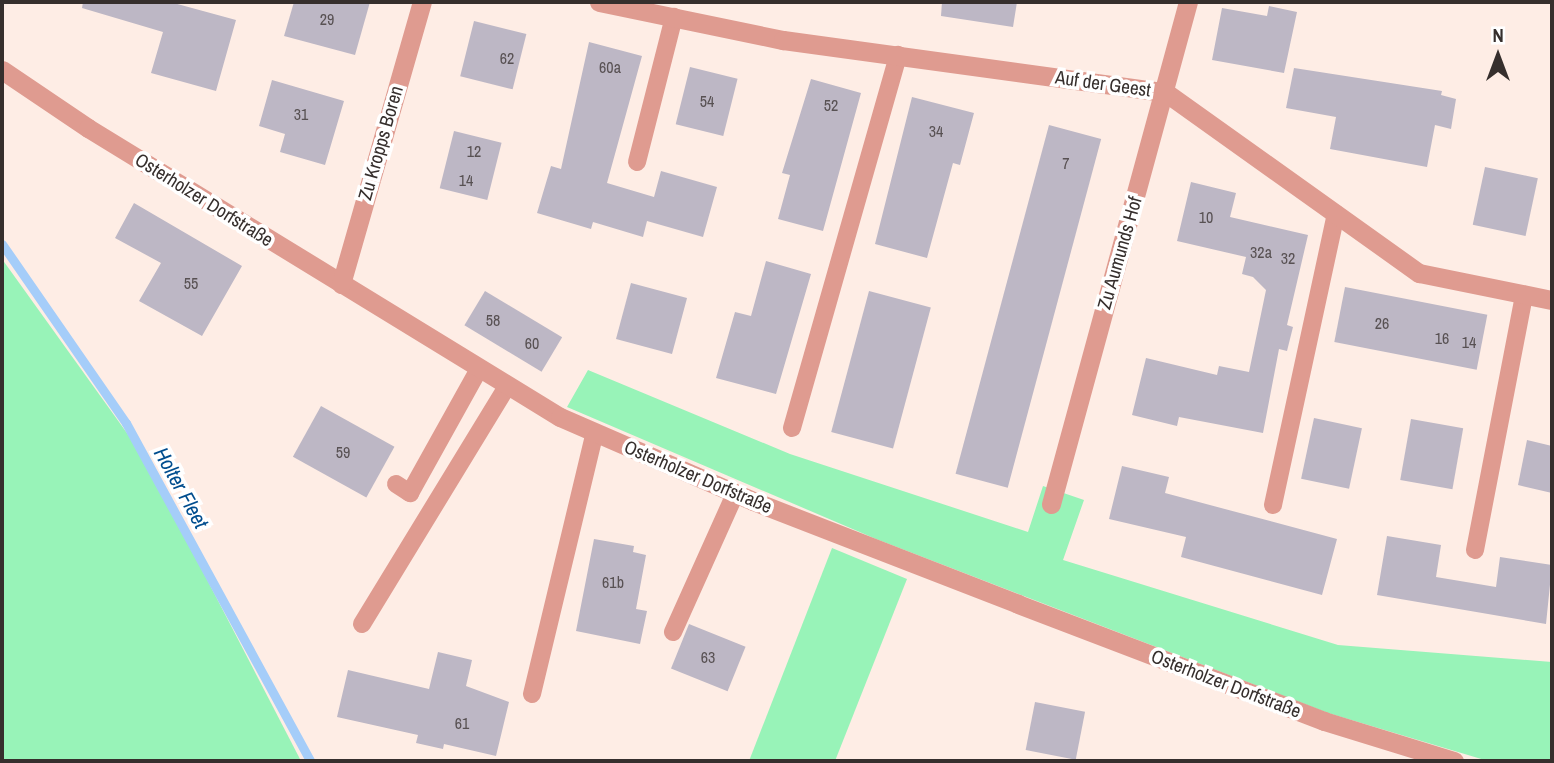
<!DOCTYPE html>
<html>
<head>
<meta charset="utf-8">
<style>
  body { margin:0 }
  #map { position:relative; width:1554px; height:763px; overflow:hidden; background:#feede5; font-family:"Archivo Narrow",sans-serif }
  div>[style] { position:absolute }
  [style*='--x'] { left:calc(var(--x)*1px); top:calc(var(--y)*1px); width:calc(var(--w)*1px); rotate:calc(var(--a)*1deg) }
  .green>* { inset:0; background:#98f3b8 }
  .stream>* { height:9px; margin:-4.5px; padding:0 4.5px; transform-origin:4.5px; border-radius:4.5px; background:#a5cdf9 }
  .building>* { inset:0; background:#bdb7c5; transform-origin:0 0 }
  .service>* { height:18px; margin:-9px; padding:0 9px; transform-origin:9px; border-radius:9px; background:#df9b90 }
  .minor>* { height:19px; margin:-9.5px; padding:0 9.5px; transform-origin:9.5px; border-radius:9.5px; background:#df9b90 }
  span { translate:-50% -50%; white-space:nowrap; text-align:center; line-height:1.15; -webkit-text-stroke:7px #fff; paint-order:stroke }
  .number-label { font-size:16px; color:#585153 }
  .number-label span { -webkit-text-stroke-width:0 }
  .street-label { font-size:19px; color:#362f2d }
  .water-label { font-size:21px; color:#004d8e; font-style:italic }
  .frame { position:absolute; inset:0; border:4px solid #362f2d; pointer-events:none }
  .north { position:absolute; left:1463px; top:21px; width:70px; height:70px; -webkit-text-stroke:5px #fff; paint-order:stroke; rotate:0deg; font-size:19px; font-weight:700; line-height:28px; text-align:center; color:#362f2d }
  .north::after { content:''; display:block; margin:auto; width:24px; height:32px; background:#362f2d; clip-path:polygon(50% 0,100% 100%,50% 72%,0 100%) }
</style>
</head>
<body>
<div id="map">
  <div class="green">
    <i style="clip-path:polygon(2px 259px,142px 454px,301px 761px,2px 761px)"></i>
    <i style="clip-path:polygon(588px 370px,790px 454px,1028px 532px,1043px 486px,1084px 500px,1063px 560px,1338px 645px,1552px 662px,1552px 761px,1488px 761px,1328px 713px,876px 539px,567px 407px)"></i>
    <i style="clip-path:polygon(832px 548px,907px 579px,835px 761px,749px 761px)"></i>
  </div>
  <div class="stream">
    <i style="--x:2;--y:244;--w:218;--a:55.3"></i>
    <i style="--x:126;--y:423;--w:385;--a:61.4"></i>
  </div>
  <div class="building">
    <i style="clip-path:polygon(83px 2px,170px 2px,236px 20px,216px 91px,151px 73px,163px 32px,82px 8px)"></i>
    <i style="clip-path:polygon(294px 2px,370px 2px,355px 55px,284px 36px)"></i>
    <i style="clip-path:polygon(942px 2px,1017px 2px,1013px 27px,941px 16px)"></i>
    <i style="clip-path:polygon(1269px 6px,1297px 12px,1284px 73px,1212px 60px,1222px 8px,1267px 16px)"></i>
    <i style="left:474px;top:21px;width:54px;height:57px;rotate:14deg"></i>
    <i style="clip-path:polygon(589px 42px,642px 56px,607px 183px,654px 197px,661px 171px,717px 187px,703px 237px,647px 221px,643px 237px,593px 222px,591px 229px,537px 213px,551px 166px,561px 169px)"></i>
    <i style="left:690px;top:67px;width:49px;height:59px;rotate:14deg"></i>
    <i style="clip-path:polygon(1294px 68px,1442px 91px,1441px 95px,1456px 99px,1451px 129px,1435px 125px,1427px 167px,1330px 149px,1336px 117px,1286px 108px)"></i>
    <i style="clip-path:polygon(811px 79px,861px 93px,823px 231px,778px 219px,790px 175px,782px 173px)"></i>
    <i style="clip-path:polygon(272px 80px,344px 101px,325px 165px,280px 152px,285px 134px,259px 126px)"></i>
    <i style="clip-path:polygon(912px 97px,974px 113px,960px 165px,953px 163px,927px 258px,875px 244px)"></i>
    <i style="left:1049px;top:125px;width:54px;height:361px;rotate:15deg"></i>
    <i style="left:454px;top:131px;width:49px;height:59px;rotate:14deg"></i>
    <i style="left:1485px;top:167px;width:54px;height:59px;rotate:12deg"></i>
    <i style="clip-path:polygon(1191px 182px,1236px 193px,1230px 217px,1308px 235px,1287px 325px,1293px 327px,1287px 351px,1279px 349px,1263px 433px,1179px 417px,1177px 426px,1132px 415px,1146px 358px,1217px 375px,1219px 366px,1249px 372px,1266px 290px,1253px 277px,1242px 274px,1246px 257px,1177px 241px)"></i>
    <i style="clip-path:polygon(134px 203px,242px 266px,202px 336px,139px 301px,161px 263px,115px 238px)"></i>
    <i style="clip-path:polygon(766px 261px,811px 274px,776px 394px,716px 378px,735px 312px,751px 316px)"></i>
    <i style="left:631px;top:283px;width:58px;height:58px;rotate:15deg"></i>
    <i style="left:1345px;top:287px;width:145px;height:56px;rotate:11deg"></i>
    <i style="left:485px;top:291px;width:90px;height:40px;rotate:31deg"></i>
    <i style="left:869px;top:291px;width:64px;height:146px;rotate:15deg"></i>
    <i style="left:321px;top:406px;width:84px;height:58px;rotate:29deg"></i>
    <i style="left:1314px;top:418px;width:49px;height:62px;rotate:12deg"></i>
    <i style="left:1411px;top:419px;width:53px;height:62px;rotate:10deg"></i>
    <i style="clip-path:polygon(1527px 440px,1552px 446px,1552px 493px,1518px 485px)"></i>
    <i style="clip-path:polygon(1122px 466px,1169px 477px,1165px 493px,1337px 539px,1322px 595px,1181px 557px,1186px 537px,1109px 519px)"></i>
    <i style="clip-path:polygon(1387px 536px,1441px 545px,1436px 577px,1496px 587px,1500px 557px,1552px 565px,1546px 624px,1377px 595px)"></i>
    <i style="clip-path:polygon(594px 539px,634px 546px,633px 552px,646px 555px,636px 609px,647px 611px,640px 644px,576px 631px)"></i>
    <i style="left:689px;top:624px;width:61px;height:48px;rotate:22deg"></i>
    <i style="clip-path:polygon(438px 652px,472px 660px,466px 686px,509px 702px,496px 756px,444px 744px,443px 749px,416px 743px,418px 735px,337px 717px,348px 670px,429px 689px)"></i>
    <i style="left:1035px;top:702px;width:51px;height:49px;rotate:11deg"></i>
  </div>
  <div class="service">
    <i style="--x:637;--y:162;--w:150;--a:-75.7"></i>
    <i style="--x:792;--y:428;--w:388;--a:-74.1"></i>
    <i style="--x:396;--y:484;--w:17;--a:33"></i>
    <i style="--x:410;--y:493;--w:142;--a:-60.9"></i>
    <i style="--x:1273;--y:505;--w:298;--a:-77.8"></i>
    <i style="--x:1475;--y:550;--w:260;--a:-79.1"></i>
    <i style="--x:362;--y:624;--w:279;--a:-58.6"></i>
    <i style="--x:673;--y:632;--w:151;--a:-65.8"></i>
    <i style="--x:532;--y:694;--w:269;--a:-76.5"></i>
  </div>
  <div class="minor">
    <i style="--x:599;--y:2;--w:188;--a:11.7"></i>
    <i style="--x:783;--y:40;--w:386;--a:7.8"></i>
    <i style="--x:1165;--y:92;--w:312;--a:35.5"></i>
    <i style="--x:1419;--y:273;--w:136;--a:11.5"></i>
    <i style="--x:2;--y:70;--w:104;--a:34"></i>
    <i style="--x:88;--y:128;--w:553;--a:31.48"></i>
    <i style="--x:560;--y:417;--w:210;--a:23.5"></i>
    <i style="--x:753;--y:501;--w:284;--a:21.2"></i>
    <i style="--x:1018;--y:604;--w:328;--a:20.9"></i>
    <i style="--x:1324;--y:721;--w:136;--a:17.1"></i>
    <i style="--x:341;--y:284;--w:293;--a:-74"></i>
    <i style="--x:1051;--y:504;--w:520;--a:-74.74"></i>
  </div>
  <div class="number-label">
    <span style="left:327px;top:19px">29</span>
    <span style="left:507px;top:58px">62</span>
    <span style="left:610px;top:67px">60a</span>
    <span style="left:707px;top:101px">54</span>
    <span style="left:831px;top:105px">52</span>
    <span style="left:301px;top:114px">31</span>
    <span style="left:936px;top:131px">34</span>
    <span style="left:474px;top:151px">12</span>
    <span style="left:1066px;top:163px">7</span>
    <span style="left:466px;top:180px">14</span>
    <span style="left:1206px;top:217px">10</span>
    <span style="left:1261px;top:252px">32a</span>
    <span style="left:1288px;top:258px">32</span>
    <span style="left:191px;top:283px">55</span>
    <span style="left:493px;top:320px">58</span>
    <span style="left:1382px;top:323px">26</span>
    <span style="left:1442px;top:338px">16</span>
    <span style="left:1469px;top:342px">14</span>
    <span style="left:532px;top:343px">60</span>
    <span style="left:343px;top:452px">59</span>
    <span style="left:613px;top:582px">61b</span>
    <span style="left:708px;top:657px">63</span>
    <span style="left:462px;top:723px">61</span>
  </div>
  <div class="street-label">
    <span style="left:1103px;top:84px;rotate:8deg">Auf der Geest</span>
    <span style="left:381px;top:143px;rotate:-74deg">Zu Kropps Boren</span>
    <span style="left:204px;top:200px;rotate:32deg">Osterholzer Dorfstraße</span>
    <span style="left:1120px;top:253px;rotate:-74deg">Zu Aumunds Hof</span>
    <span style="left:698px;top:477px;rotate:23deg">Osterholzer Dorfstraße</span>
    <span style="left:1226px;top:684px;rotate:21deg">Osterholzer Dorfstraße</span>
  </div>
  <div class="water-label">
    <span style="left:181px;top:488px;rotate:61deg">Holter Fleet</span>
  </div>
  <div class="frame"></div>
  <div class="north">N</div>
</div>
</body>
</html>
